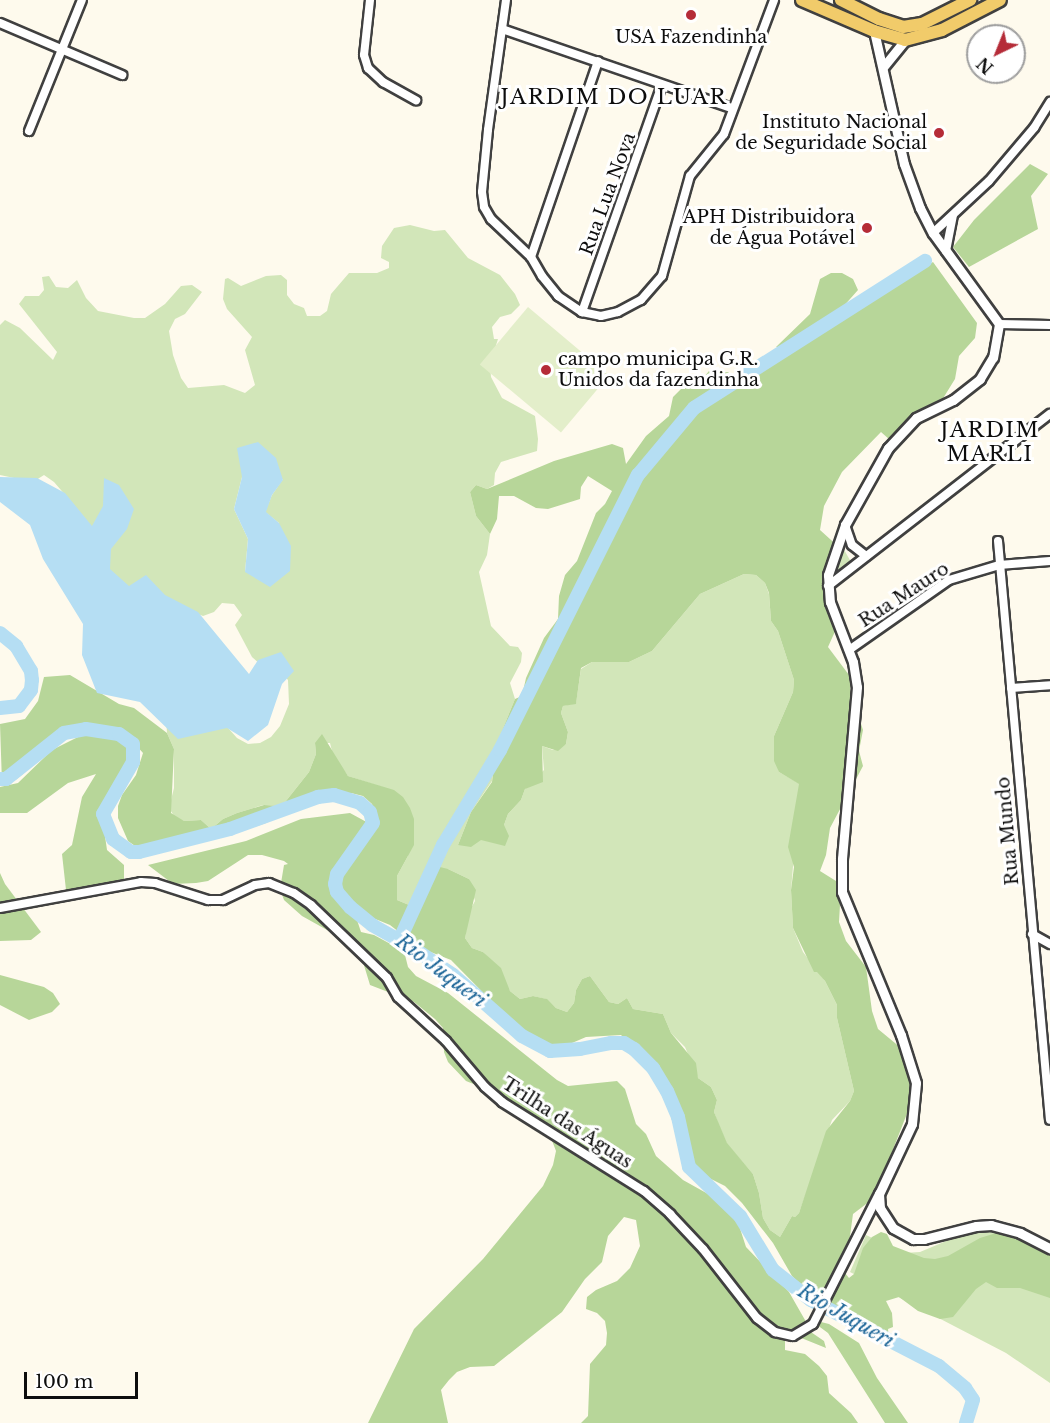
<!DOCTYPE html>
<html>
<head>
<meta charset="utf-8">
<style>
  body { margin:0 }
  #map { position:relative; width:1050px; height:1423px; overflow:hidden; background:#fefaed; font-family:"Libre Baskerville",serif }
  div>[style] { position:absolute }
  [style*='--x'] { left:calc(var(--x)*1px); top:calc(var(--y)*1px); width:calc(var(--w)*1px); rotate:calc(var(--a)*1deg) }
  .green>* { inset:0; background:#d2e6b9 }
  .forest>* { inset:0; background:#b7d699 }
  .pitch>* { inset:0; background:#e3eeca; transform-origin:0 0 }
  .water>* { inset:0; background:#b5def3 }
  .river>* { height:14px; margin:-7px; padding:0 7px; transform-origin:7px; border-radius:7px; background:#b5def3 }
  .roads { filter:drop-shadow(2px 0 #404040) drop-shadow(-2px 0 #404040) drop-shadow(0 2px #404040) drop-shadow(0 -2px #404040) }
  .minor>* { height:8px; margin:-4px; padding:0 4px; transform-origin:4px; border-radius:4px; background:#fff }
  .tertiary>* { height:9px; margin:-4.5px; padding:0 4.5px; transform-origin:4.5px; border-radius:4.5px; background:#fff }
  .primary>* { height:12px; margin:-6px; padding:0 6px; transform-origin:6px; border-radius:6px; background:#f1cb6a }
  .dots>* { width:16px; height:16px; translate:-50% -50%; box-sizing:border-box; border:3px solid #fff; border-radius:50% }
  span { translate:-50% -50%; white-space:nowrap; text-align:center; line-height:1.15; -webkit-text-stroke:6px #fff; paint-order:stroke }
  .poi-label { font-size:18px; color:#0d0d0d }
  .right { translate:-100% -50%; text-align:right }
  .left { translate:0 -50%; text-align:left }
  .street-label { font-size:18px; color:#0d0d0d }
  .water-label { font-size:20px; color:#1d6698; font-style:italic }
  .quarter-label { font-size:21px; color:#0d0d0d; letter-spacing:1.5px }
  .north { position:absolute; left:966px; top:24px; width:60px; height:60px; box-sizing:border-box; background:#fff; border:2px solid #9e9e9e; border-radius:50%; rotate:223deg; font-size:16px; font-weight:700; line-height:24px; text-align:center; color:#0d0d0d }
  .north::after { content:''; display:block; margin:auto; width:21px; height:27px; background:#b52c38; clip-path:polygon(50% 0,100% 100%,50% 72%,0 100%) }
  .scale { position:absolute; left:24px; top:1372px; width:114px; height:27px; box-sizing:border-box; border:3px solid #0d0d0d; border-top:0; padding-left:8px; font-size:18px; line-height:21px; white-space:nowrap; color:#0d0d0d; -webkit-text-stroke:4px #fff; paint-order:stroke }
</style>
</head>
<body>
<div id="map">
  <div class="green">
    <i style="clip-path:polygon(evenodd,410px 225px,434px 231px,445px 230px,468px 258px,500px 275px,515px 294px,520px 305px,511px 314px,500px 317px,492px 327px,494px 339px,498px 339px,490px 364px,491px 377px,502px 398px,535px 416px,538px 439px,537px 451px,501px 462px,495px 473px,494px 485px,487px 489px,476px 485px,470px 492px,476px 516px,490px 534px,487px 555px,479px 572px,491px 626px,510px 646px,518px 647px,522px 653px,521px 662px,510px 683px,515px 699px,497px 743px,492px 781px,471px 812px,458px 845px,504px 825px,508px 814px,521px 800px,525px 789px,544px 770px,542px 746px,553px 750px,566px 744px,568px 732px,561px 713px,563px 706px,576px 703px,581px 669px,592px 662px,629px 662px,652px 651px,700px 594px,744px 574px,756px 575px,765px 583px,769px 594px,771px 621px,778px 631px,794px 680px,793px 692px,774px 736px,779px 772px,800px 784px,791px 890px,793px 928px,803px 952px,825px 981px,837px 1005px,837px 1018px,854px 1091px,850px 1101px,832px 1120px,799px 1213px,795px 1217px,792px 1216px,780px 1237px,770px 1230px,763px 1218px,759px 1193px,753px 1174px,727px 1144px,718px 1123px,714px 1112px,717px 1100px,711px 1087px,698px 1078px,685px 1047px,671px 1033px,663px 1014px,633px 1009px,627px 998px,618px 1004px,609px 1002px,590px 976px,582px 979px,576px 990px,574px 1003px,567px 1012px,556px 1008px,546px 999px,533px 996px,520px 999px,510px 991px,491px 961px,483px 952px,472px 948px,465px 938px,469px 912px,475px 901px,469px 879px,448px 869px,424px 872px,417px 896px,409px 905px,397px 900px,397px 876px,408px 856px,382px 787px,348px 776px,333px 755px,330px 743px,315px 743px,316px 754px,309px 772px,282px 806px,263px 805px,237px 813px,223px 819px,211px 829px,201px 820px,184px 821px,176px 819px,169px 808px,174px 788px,174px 749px,167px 733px,166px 718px,220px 719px,237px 738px,248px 744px,260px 743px,271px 737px,280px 726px,289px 704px,288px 680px,280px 671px,262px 666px,252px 657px,235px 625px,242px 615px,234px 604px,222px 603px,214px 612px,203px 616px,181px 607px,125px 604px,73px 504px,54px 482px,44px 475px,33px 482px,0 475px,0 325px,5px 320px,20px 328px,53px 360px,57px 352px,19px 304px,25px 296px,39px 296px,44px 290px,42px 277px,49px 276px,56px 287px,68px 288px,77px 280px,86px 298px,98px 311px,134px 318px,145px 318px,165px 304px,181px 286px,192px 285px,202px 292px,185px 314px,175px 319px,169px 331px,173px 355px,181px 378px,188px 388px,224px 385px,245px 393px,255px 385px,245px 350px,252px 337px,227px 309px,223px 299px,225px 279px,228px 278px,241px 286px,266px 276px,281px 275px,287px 280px,287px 295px,294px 304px,304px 308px,307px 316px,320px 316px,327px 311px,331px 294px,349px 273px,377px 273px,389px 268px,389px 262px,381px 258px,382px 246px,394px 228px,410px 225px,242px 477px,283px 479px,272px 495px,265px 512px,279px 523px,245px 572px,248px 539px,234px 509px,242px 477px)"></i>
    <i style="clip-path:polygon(842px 546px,851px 562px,835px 574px)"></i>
    <i style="clip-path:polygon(994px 1230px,1050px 1252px,1050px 1383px,1006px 1353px,850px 1272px,866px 1235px,904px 1253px,920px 1252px,970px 1231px)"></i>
  </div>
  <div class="forest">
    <i style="clip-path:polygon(1030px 164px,1048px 174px,1031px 196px,1038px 229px,969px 267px,953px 247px,974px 220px)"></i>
    <i style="clip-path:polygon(933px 262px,977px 323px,975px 338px,959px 356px,955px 379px,942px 400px,890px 440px,881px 432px,842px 472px,824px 506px,820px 530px,841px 549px,831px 594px,837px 627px,828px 647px,852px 679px,850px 689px,863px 730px,859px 751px,863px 766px,830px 828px,826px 855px,820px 871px,836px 881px,840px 905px,839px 922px,846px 941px,866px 967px,872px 1011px,878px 1029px,901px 1048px,910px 1061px,912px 1089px,908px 1111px,874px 1198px,853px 1214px,845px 1273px,849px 1278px,854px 1274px,863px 1248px,872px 1237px,881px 1232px,887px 1234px,893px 1246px,924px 1258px,935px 1259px,948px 1256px,980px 1238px,1003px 1231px,1050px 1249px,1050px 1298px,1020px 1288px,997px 1288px,986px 1282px,976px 1289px,953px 1317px,940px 1319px,918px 1311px,899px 1297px,886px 1301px,892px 1313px,893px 1327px,888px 1329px,889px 1339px,884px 1336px,810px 1293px,792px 1276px,773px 1243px,742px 1203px,725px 1186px,691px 1169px,684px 1158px,661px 1085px,641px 1054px,621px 1035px,586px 1037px,565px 1046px,552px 1046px,541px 1042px,511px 1021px,451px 960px,418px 947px,390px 925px,368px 916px,357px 920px,361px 932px,374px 935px,396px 947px,405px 955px,408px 967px,416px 976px,448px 993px,557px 1080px,568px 1086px,617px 1081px,625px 1089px,636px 1124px,646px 1134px,656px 1156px,683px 1180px,726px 1204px,735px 1213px,746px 1247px,789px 1292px,805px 1320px,805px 1328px,824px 1341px,826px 1348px,789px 1333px,785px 1337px,785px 1350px,805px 1354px,819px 1366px,827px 1376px,829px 1393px,851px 1413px,858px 1423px,581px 1423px,588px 1416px,590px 1364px,606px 1345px,607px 1333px,605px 1321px,597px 1313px,586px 1309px,587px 1297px,596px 1290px,617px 1281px,630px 1268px,640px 1246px,636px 1220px,624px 1217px,608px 1236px,602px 1262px,585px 1279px,562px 1312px,494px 1366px,470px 1367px,457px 1372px,449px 1380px,441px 1390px,448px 1423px,368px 1423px,414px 1329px,483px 1259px,543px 1186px,553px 1165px,556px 1151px,551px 1138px,491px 1091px,466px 1081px,448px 1062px,444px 1052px,443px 1028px,435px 1019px,414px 1002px,370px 985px,363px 962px,345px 943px,336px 935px,302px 916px,284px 900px,280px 889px,284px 865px,288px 864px,284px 861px,262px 855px,248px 855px,208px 881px,196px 883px,173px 884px,148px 865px,246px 841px,301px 819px,350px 813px,372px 825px,376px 815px,372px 804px,363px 796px,351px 793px,312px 799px,266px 823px,242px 831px,168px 843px,156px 846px,148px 855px,128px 841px,118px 818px,118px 806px,122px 795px,136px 775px,143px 753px,127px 735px,91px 726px,67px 734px,35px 752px,23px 774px,14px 781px,2px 783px,0 724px,25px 719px,38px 701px,44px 677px,70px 675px,119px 704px,134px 708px,167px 733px,174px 749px,171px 813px,184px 821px,201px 820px,211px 829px,223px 819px,237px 813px,264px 805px,282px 806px,309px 772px,316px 754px,315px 743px,322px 734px,348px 776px,394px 790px,403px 797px,410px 808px,414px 819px,414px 845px,397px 876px,397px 900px,409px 905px,417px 896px,424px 872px,436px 866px,448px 869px,469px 879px,476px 890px,465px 938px,472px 948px,483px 952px,501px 968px,510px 991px,520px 999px,533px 996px,547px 999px,556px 1008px,567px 1012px,574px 1003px,576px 990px,582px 979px,590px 976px,609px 1002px,618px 1004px,627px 998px,633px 1009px,663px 1014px,671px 1033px,696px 1063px,698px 1078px,711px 1087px,717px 1100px,714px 1112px,727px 1143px,753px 1174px,759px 1193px,763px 1218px,770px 1230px,780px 1237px,792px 1216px,795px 1217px,799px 1213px,826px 1131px,850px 1101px,854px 1091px,837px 1018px,837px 1005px,825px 981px,817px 972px,814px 972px,793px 928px,791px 890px,794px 867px,788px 847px,799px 784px,779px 772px,774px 761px,774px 736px,793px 692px,794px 680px,778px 631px,771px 621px,769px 593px,765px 583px,756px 575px,744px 574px,700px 594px,652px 651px,629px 662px,592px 662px,581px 668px,576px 704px,563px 706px,561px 713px,568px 732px,566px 744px,558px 751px,542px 746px,543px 782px,525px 789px,521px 800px,508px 814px,504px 825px,509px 836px,505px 846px,481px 840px,471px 847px,458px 845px,471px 812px,492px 782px,497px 743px,515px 699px,522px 696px,526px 678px,544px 638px,558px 619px,559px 596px,565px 575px,577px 561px,596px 513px,605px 504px,612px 491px,588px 476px,581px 487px,580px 499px,548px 509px,536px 508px,514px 496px,499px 496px,497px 519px,490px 534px,476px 516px,470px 492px,476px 485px,487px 489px,554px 461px,612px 444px,623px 448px,626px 464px,646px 436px,669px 416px,673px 397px,683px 387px,704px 377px,709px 371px,712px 373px,729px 372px,723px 382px,733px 390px,788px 355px,787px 350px,776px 347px,810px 314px,820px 279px,831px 273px,842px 273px,853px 279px,858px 290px,834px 317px,827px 327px,828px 330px)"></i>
    <i style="clip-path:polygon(84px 734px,121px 738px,131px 746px,126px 768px,110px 801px,105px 836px,107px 850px,124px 865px,124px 880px,113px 885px,78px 893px,66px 890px,62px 854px,72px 845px,82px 797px,96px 774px,68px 783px,27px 813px,0 813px,0 787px,18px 783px,52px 750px)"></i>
    <i style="clip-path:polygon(0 873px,5px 884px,41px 932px,31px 940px,0 941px)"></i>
    <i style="clip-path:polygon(0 975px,44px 987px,53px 993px,60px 1004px,52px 1012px,29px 1020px,0 1005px)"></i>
    <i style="clip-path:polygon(809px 1319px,829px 1324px,859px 1343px,877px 1378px,908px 1423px,885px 1423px,828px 1333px)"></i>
  </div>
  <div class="pitch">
    <i style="left:528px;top:307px;width:106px;height:75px;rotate:40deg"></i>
  </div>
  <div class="water">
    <i style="clip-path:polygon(258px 442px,276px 458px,283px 480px,272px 495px,266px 512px,279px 523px,291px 546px,290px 571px,270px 587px,245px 572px,248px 539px,234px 509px,242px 477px,237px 448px)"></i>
    <i style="clip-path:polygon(0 477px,37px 478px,65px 493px,92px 526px,103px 506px,104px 478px,119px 485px,134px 509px,127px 529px,111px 549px,110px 569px,129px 586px,146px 575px,165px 595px,198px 612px,249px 674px,258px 660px,281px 652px,294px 671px,282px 684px,268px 725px,248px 741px,227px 728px,178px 739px,140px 702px,97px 693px,82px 655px,83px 624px,43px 559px,30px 525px,0 502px)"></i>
  </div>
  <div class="river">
    <i style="--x:0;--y:633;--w:21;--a:39"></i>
    <i style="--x:16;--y:646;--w:29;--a:59"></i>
    <i style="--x:31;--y:671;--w:9;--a:84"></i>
    <i style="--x:32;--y:680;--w:10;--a:96"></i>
    <i style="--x:31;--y:690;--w:20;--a:127"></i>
    <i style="--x:19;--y:706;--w:19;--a:174"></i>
    <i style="--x:0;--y:779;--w:6;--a:0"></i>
    <i style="--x:6;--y:779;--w:74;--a:-38.4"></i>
    <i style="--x:64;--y:733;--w:22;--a:-10"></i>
    <i style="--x:86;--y:729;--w:33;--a:9"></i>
    <i style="--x:119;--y:734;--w:17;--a:36"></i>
    <i style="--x:133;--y:744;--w:18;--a:90"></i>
    <i style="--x:133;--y:762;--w:60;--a:120"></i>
    <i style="--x:103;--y:814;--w:27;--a:68"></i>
    <i style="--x:113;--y:839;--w:22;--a:36"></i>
    <i style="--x:131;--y:852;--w:8;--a:0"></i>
    <i style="--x:139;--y:852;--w:94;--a:-14.2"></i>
    <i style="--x:230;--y:829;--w:94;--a:-20"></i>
    <i style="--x:318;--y:797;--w:16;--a:-7"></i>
    <i style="--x:334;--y:795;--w:27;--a:17"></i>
    <i style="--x:360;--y:803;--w:13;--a:42"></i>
    <i style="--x:370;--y:812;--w:11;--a:75"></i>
    <i style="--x:373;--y:823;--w:62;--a:125.2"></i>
    <i style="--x:337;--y:874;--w:10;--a:101"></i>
    <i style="--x:335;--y:884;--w:8;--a:76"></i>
    <i style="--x:337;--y:892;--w:20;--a:49"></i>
    <i style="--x:350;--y:907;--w:28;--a:39"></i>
    <i style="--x:372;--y:925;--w:47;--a:29.3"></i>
    <i style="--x:413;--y:948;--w:48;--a:34"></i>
    <i style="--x:453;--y:975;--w:92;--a:41.5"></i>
    <i style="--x:522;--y:1036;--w:32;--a:28"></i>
    <i style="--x:550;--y:1051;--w:30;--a:-4"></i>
    <i style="--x:580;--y:1049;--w:32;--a:-11"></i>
    <i style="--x:611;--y:1043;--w:13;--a:0"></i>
    <i style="--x:624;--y:1043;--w:12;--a:31"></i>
    <i style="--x:634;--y:1049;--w:27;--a:45"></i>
    <i style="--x:653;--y:1068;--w:27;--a:59"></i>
    <i style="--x:667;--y:1091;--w:28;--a:67"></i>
    <i style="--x:678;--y:1117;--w:51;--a:77.6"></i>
    <i style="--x:689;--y:1167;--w:71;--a:43.9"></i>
    <i style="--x:740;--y:1216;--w:63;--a:58.6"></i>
    <i style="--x:773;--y:1270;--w:48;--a:38.3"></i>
    <i style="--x:811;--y:1300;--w:144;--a:27.3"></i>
    <i style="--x:939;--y:1366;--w:34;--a:40"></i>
    <i style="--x:965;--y:1388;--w:14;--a:56"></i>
    <i style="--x:973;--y:1400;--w:24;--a:107"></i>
    <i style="--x:399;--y:941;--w:106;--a:-65.4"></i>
    <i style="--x:443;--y:845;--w:111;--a:-59"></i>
    <i style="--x:500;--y:750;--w:308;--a:-63.4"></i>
    <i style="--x:638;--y:475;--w:87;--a:-50.1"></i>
    <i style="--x:694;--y:408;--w:274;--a:-32.5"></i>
  </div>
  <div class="roads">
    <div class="minor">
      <i style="--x:370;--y:0;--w:55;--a:96.2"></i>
      <i style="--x:364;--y:55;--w:14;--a:73"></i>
      <i style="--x:368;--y:68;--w:21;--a:43"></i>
      <i style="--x:383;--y:82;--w:38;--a:29"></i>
      <i style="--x:506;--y:0;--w:131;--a:97.9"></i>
      <i style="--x:488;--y:130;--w:62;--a:95.5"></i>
      <i style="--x:482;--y:192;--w:15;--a:82"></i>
      <i style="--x:484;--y:207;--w:14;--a:60"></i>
      <i style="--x:491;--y:219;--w:55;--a:43.5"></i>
      <i style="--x:531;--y:257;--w:22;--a:60"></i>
      <i style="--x:542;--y:276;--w:26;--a:51"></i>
      <i style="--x:558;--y:296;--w:29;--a:34"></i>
      <i style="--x:582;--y:312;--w:19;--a:12"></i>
      <i style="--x:601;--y:316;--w:17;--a:-13"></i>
      <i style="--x:618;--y:312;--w:26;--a:-28"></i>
      <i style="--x:641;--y:300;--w:32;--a:-49"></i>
      <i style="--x:662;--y:276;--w:104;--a:-74.4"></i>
      <i style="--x:690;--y:176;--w:54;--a:-51"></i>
      <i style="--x:724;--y:134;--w:143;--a:-69.5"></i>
      <i style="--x:0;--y:23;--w:133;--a:23.1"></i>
      <i style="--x:502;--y:29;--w:243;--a:19"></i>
      <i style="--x:29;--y:131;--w:141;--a:-68"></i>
      <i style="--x:933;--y:233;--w:76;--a:-42.9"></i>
      <i style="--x:989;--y:181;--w:70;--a:-49.7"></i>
      <i style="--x:1034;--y:128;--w:31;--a:-58"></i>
      <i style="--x:946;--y:251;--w:36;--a:-79"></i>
      <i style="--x:531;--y:257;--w:207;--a:-71.1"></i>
      <i style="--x:582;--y:312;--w:241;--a:-70.6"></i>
      <i style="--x:999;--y:324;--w:51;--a:1.1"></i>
      <i style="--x:845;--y:525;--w:21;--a:71"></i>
      <i style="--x:852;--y:545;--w:18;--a:38"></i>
      <i style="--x:998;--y:541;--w:581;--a:84.87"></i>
      <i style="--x:828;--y:586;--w:281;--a:-37.8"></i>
      <i style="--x:849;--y:650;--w:122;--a:-35"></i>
      <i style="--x:949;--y:580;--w:52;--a:-16.7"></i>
      <i style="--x:999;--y:565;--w:51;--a:-4.5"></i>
      <i style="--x:1011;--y:688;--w:39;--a:-4"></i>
      <i style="--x:0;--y:908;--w:143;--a:-10.4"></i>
      <i style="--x:141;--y:882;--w:14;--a:4"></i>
      <i style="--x:155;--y:883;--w:56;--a:17.8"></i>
      <i style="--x:208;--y:900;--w:15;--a:0"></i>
      <i style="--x:223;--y:900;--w:35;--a:-25"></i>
      <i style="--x:255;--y:885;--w:14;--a:-8"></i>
      <i style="--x:269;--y:883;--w:27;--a:22"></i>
      <i style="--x:294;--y:893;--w:21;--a:35"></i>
      <i style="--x:311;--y:905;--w:105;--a:43.8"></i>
      <i style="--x:387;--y:978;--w:22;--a:60"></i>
      <i style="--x:398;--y:997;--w:65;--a:42.5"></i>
      <i style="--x:446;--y:1041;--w:60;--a:49.7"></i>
      <i style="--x:485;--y:1087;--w:23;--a:41"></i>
      <i style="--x:502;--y:1102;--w:168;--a:32.1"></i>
      <i style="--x:644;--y:1191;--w:35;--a:41"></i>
      <i style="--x:670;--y:1214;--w:48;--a:46.7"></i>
      <i style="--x:703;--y:1249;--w:88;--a:52"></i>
      <i style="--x:757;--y:1318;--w:23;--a:38"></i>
      <i style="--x:775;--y:1332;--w:18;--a:13"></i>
      <i style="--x:793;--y:1336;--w:23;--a:-31"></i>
      <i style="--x:813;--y:1324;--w:146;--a:-63.1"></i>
      <i style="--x:1032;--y:934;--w:21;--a:29"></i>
    </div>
    <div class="tertiary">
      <i style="--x:874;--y:31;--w:136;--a:77.3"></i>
      <i style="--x:904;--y:164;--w:47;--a:70"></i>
      <i style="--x:920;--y:208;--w:28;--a:63"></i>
      <i style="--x:933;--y:233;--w:112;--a:54"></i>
      <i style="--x:999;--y:324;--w:34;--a:100"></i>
      <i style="--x:993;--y:357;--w:26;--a:121"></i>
      <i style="--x:980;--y:379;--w:34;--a:142"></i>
      <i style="--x:953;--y:400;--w:41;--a:154.1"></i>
      <i style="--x:916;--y:418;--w:41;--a:133"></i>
      <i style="--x:888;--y:448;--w:88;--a:119.2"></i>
      <i style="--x:845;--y:525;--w:53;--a:108.8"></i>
      <i style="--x:828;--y:575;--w:27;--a:86"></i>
      <i style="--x:830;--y:602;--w:64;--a:69"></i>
      <i style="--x:853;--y:662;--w:25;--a:81"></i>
      <i style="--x:857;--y:687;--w:173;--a:95"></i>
      <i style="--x:842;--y:859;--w:33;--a:90"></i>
      <i style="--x:842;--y:892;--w:155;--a:67.6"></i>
      <i style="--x:901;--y:1035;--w:50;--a:72.6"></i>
      <i style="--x:916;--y:1083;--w:41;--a:95.6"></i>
      <i style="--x:912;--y:1124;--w:77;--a:115.2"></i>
      <i style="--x:879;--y:1194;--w:14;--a:86"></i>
      <i style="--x:880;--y:1208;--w:24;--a:57"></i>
      <i style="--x:893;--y:1228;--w:23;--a:29"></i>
      <i style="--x:913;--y:1239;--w:11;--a:0"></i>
      <i style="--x:924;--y:1239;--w:54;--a:-14"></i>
      <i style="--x:976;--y:1226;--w:15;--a:-4"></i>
      <i style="--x:991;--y:1225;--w:30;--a:15"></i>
      <i style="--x:1020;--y:1233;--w:34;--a:27"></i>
      <i style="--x:884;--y:66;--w:33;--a:-51"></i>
    </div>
    <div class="primary">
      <i style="--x:802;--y:0;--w:78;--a:23.3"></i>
      <i style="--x:874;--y:31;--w:32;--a:16"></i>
      <i style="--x:905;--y:40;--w:38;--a:-15"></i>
      <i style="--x:942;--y:30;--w:65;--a:-27.3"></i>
      <i style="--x:841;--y:0;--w:42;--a:26.6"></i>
      <i style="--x:879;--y:19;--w:25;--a:18"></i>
      <i style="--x:903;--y:27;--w:19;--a:-9"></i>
      <i style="--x:922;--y:24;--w:54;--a:-26.6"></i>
    </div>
  </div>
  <div class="dots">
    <i style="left:691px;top:15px;background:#b52c38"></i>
    <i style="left:939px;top:133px;background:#b52c38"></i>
    <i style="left:867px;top:228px;background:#b52c38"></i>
    <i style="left:546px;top:370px;background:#b52c38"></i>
  </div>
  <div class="poi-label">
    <span style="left:691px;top:37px">USA Fazendinha</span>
    <span class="right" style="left:927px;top:133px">Instituto Nacional<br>de Seguridade Social</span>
    <span class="right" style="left:855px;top:228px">APH Distribuidora<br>de Água Potável</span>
    <span class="left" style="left:558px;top:370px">campo municipa G.R.<br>Unidos da fazendinha</span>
  </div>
  <div class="street-label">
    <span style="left:608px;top:194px;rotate:-70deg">Rua Lua Nova</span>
    <span style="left:904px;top:595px;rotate:-33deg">Rua Mauro</span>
    <span style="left:1008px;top:831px;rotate:-95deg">Rua Mundo</span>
    <span style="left:567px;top:1123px;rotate:33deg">Trilha das Águas</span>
  </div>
  <div class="water-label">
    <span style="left:441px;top:971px;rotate:37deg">Rio Juqueri</span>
    <span style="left:846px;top:1316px;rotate:30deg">Rio Juqueri</span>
  </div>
  <div class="quarter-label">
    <span style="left:614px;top:97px">JARDIM DO LUAR</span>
    <span style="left:990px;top:442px">JARDIM<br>MARLI</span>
  </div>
  <div class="north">N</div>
  <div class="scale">100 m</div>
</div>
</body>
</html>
